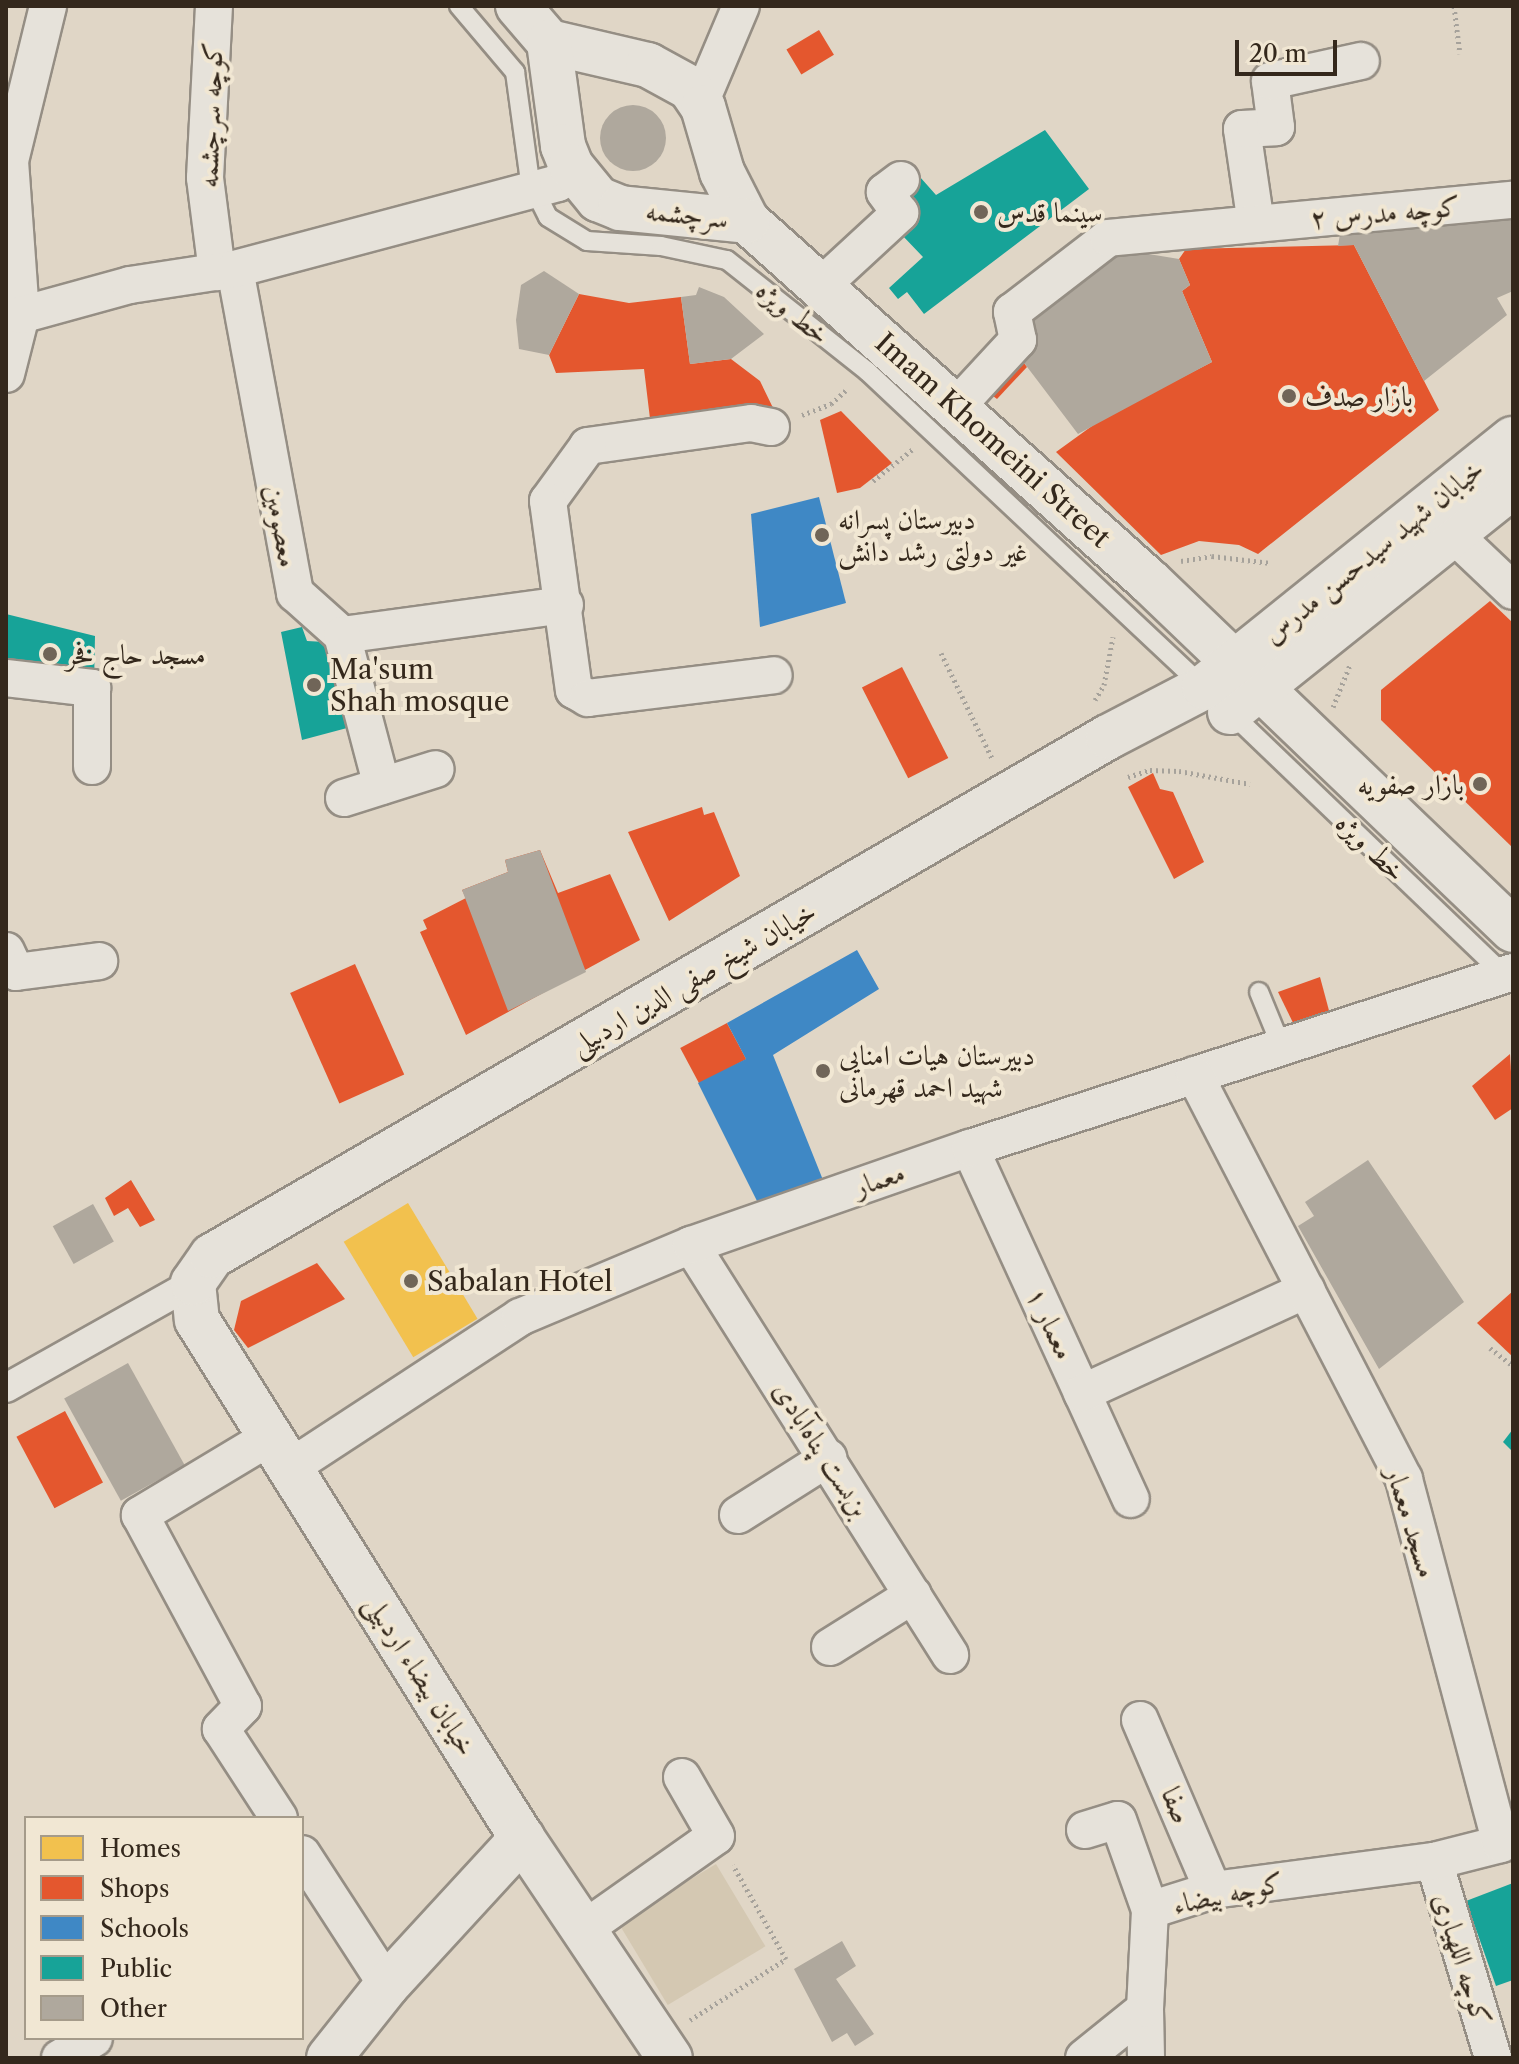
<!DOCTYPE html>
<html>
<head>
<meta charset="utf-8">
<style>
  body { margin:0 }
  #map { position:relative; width:1519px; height:2064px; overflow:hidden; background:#e0d6c6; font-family:"Libre Caslon Text",Amiri,serif }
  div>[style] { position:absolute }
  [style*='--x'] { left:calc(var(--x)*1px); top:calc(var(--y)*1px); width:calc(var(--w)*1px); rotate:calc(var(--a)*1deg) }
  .green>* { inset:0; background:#d4c8b2; transform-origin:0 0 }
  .homes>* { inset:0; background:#f2c14e; transform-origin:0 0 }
  .shops>* { inset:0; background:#e4572e; transform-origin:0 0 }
  .schools>* { inset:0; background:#3f88c5 }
  .public>* { inset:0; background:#17a398 }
  .building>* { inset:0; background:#afa89d; transform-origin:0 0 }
  .round { border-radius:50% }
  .path>* { height:5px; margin-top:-2.5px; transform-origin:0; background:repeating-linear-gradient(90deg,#a6a29b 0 2px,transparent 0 6px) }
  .roads { filter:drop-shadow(2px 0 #958e84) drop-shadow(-2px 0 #958e84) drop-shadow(0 2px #958e84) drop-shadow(0 -2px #958e84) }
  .service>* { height:18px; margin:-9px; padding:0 9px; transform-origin:9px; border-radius:9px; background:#e6e2da }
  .pedestrian>* { height:28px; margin:-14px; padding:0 14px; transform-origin:14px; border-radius:14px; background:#e6e2da }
  .minor>* { height:36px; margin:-18px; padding:0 18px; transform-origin:18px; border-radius:18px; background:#e6e2da }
  .tertiary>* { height:44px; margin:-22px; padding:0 22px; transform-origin:22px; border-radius:22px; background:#e6e2da }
  .secondary>* { height:44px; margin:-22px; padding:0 22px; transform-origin:22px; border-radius:22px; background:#e6e2da }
  .dots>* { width:22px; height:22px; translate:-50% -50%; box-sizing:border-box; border:4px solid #f1e7d3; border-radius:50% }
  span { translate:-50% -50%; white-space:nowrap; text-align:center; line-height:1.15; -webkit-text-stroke:8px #f1e7d3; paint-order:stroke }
  .street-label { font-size:28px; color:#34281c }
  .poi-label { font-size:28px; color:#34281c }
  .left { translate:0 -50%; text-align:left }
  .right { translate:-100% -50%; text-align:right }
  .frame { position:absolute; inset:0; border:8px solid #34281c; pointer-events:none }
  .legend { position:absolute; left:24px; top:1816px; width:280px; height:224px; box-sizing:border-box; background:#f1e7d3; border:2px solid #a59b8a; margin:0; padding:10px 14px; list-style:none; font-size:24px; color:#34281c }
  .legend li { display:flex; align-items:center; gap:16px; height:40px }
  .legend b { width:40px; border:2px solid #a59b8a }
  .scale { position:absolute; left:1235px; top:40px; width:102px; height:36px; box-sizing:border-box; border:4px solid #34281c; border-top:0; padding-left:10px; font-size:24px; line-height:28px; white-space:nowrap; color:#34281c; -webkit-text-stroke:6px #f1e7d3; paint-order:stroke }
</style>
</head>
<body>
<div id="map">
  <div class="green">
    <i style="left:716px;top:1864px;width:96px;height:114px;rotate:59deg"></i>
  </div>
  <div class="homes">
    <i style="left:408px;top:1203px;width:135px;height:75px;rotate:59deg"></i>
  </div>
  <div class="shops">
    <i style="left:819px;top:30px;width:29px;height:38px;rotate:59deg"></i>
    <i style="clip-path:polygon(1354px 245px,1439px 410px,1258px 554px,1239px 545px,1199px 541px,1161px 555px,1056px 452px,1103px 418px,1212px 362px,1182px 291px,1190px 285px,1179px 259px,1186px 249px)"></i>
    <i style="clip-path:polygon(579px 294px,629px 303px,681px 297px,690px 364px,731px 359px,760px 381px,775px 412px,651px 427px,644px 369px,556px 373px,549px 355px)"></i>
    <i style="clip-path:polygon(1015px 351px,1027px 367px,997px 399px,984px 389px)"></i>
    <i style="clip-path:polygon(841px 411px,892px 463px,860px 488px,837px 493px,820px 420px)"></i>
    <i style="clip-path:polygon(1490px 601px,1513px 623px,1513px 848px,1381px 720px,1381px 690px)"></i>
    <i style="left:902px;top:667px;width:102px;height:45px;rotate:63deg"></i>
    <i style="clip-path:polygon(1153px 773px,1160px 789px,1173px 792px,1204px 862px,1174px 879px,1128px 787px)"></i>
    <i style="clip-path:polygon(702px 807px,704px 815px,714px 812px,740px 876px,669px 921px,628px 832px)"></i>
    <i style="clip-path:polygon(540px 850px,558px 893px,610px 874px,640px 940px,466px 1035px,420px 932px,427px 929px,423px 920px,466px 898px,462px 890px,508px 872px,505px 860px)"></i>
    <i style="left:355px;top:964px;width:121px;height:71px;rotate:66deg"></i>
    <i style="clip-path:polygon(1320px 977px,1331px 1018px,1298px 1033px,1278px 992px)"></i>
    <i style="left:727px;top:1023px;width:41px;height:53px;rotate:62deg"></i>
    <i style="clip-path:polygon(1510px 1054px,1513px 1108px,1495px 1120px,1472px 1086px)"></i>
    <i style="clip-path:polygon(131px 1180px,155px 1220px,140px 1227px,128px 1208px,114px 1216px,105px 1198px)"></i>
    <i style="clip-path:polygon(317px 1263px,345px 1299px,248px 1348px,234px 1330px,241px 1301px)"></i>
    <i style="clip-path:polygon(1513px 1291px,1513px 1357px,1477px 1323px)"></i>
    <i style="left:65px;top:1411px;width:81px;height:55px;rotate:62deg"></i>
  </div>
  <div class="schools">
    <i style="clip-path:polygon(819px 497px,846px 603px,760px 627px,751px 514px)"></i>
    <i style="clip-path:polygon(857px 950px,879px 989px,773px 1055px,823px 1180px,758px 1203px,698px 1083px,746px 1059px,727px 1023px)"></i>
  </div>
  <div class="public">
    <i style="clip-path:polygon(1045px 130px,1089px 189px,924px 314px,907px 292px,898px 299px,889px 288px,923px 257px,901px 234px,895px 202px,920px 177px,936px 195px)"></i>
    <i style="clip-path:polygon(6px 614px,95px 636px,94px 684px,6px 672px)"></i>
    <i style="clip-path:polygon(302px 627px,307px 641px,325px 642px,347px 728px,302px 740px,281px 632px)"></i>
    <i style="clip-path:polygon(1513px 1429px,1513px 1452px,1503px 1442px)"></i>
    <i style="clip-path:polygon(1513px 1883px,1513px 1980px,1496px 1986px,1466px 1901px)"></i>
  </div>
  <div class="building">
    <i class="round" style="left:600px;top:105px;width:66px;height:66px"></i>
    <i style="clip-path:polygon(1513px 215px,1513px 291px,1497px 298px,1507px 315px,1424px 381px,1354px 245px,1338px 246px,1340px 234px)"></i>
    <i style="clip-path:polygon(1106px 247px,1179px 259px,1190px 285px,1182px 291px,1212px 362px,1078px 434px,1015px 351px,1019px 320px)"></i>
    <i style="clip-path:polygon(544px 271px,579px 294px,549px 355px,519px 349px,516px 320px,521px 285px)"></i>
    <i style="clip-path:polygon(699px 287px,724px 297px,764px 334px,731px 359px,690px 364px,681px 297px,696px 295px)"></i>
    <i style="clip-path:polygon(540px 850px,586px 972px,508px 1011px,462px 890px,508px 872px,505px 860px)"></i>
    <i style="clip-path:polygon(1368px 1160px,1464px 1302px,1379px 1369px,1298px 1226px,1314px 1216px,1305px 1202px)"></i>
    <i style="left:93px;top:1204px;width:43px;height:46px;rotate:61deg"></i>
    <i style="left:128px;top:1363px;width:117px;height:73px;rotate:61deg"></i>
    <i style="clip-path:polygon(842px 1941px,856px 1966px,836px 1979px,874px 2034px,855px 2046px,847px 2033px,832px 2042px,794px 1969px)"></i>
  </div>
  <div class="path">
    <i style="--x:1454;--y:6;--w:48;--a:82.9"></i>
    <i style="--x:802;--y:415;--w:31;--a:-21"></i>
    <i style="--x:831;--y:404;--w:23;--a:-43"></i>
    <i style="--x:873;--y:481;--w:51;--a:-38.7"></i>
    <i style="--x:1181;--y:561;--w:31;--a:-9"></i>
    <i style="--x:1212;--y:556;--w:59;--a:6.8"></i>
    <i style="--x:941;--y:653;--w:119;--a:64.1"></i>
    <i style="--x:1095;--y:700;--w:17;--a:-59"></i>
    <i style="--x:1104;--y:685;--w:49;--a:-79.4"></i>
    <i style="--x:1333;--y:707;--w:45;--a:-68"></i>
    <i style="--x:1128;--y:777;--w:23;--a:-18"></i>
    <i style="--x:1150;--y:770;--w:29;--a:2"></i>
    <i style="--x:1179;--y:771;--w:72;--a:10.4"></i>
    <i style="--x:1490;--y:1348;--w:29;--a:38"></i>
    <i style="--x:690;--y:2020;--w:114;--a:-32.4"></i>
    <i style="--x:786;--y:1959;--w:108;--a:-119.4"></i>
  </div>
  <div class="roads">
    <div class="service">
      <i style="--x:459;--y:6;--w:87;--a:49.7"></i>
      <i style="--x:515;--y:72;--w:110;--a:82.2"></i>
      <i style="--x:530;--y:181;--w:40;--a:63.4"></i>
      <i style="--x:548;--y:217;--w:46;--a:31.6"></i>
      <i style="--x:587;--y:241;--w:74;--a:3.9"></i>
      <i style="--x:661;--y:246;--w:67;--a:12"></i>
      <i style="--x:727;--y:260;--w:179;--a:38.4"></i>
      <i style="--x:867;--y:371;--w:463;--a:43.2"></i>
      <i style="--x:1229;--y:711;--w:383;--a:43.8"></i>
      <i style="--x:1259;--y:992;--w:61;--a:67.7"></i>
    </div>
    <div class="pedestrian">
      <i style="--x:6;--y:1388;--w:214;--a:-29.3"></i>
    </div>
    <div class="minor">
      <i style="--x:214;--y:6;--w:172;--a:93"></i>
      <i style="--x:205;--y:178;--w:95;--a:82.7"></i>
      <i style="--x:700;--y:103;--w:105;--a:-67.1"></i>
      <i style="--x:6;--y:158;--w:5;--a:37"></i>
      <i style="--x:10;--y:161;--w:154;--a:85.9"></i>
      <i style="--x:21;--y:315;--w:15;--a:180"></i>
      <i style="--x:10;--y:161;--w:160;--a:-76.2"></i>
      <i style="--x:1256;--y:224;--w:96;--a:-98.4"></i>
      <i style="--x:1242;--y:129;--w:34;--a:-3"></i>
      <i style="--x:1276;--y:127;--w:46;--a:-97.4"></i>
      <i style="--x:1270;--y:81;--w:93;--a:-12.4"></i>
      <i style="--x:235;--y:269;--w:330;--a:79.5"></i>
      <i style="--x:295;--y:593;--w:63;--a:41.8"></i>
      <i style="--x:342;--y:635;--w:225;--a:-7.7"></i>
      <i style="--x:821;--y:286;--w:108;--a:-42.7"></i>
      <i style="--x:900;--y:213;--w:26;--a:-126"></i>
      <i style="--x:885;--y:192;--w:20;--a:-37"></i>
      <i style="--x:6;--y:374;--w:61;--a:-75.7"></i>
      <i style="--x:21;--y:315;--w:113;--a:-15.4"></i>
      <i style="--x:130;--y:285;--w:106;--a:-8.7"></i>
      <i style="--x:235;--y:269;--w:334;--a:-14.9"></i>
      <i style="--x:558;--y:183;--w:21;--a:-53"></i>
      <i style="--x:957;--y:406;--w:90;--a:-47.3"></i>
      <i style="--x:1018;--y:340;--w:29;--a:-102"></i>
      <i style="--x:1012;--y:312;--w:121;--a:-37.6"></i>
      <i style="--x:1108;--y:238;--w:407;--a:-5.4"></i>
      <i style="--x:771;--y:427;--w:20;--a:-169"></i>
      <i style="--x:751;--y:423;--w:165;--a:172"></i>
      <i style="--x:588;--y:446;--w:68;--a:126"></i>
      <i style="--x:548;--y:501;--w:191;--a:82.2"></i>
      <i style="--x:574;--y:690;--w:16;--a:30"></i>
      <i style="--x:588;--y:698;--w:187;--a:-7"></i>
      <i style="--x:1433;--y:515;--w:110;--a:43.5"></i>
      <i style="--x:342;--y:635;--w:156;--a:75.2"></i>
      <i style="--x:6;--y:678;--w:87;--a:6.6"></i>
      <i style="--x:92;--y:688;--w:78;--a:90"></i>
      <i style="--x:344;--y:798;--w:96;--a:-17.5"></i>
      <i style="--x:6;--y:951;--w:23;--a:65"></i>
      <i style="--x:16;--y:972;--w:84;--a:-7.5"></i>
      <i style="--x:970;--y:1148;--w:386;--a:65.4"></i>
      <i style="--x:691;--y:1245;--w:485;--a:57.7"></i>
      <i style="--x:1082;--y:1393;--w:247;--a:-24.7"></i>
      <i style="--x:270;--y:1437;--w:152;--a:149"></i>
      <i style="--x:140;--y:1515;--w:217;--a:61.7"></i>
      <i style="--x:243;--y:1706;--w:32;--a:134"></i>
      <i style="--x:221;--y:1729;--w:106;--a:56.9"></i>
      <i style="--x:291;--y:1467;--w:274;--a:-33.2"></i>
      <i style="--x:520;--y:1317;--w:186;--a:-22.8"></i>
      <i style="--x:691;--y:1245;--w:295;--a:-19.2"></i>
      <i style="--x:970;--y:1148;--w:571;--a:-17.96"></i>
      <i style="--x:738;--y:1515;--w:107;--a:-32.3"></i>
      <i style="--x:830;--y:1647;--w:98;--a:-32.1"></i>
      <i style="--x:1140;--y:1720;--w:185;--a:66.8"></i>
      <i style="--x:1085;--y:1830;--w:34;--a:-17"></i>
      <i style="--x:1118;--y:1820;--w:96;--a:70.4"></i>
      <i style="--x:302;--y:1854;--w:156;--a:57"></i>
      <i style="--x:1434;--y:1861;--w:206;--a:73.3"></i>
      <i style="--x:584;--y:1929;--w:161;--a:-35.2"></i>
      <i style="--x:716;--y:1836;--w:68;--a:-120"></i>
      <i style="--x:1145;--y:2009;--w:49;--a:88.8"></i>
      <i style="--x:60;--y:2058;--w:39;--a:-30"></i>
      <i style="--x:1084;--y:2058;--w:78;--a:-38.8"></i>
      <i style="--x:1145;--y:2009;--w:99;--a:-87.1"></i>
      <i style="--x:1150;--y:1910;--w:66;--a:-17.6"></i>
      <i style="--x:1213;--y:1890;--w:223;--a:-7.5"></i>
      <i style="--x:1434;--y:1861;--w:69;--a:-14.2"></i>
      <i style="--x:1501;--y:1844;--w:378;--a:-104.9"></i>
      <i style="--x:1404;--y:1479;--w:455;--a:-117.4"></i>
    </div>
    <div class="tertiary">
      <i style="--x:193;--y:1283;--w:37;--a:84"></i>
      <i style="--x:197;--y:1320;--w:612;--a:57.9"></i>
      <i style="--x:522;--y:1838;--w:265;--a:56.1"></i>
      <i style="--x:329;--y:2058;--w:93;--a:-51.5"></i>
      <i style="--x:387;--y:1985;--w:200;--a:-47.4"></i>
    </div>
    <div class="secondary">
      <i style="--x:518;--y:6;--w:48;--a:49.3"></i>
      <i style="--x:549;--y:42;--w:102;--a:13.1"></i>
      <i style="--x:648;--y:65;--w:48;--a:28.7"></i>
      <i style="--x:690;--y:88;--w:23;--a:56"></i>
      <i style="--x:703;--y:107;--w:68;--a:73.7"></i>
      <i style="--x:722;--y:172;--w:55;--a:63"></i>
      <i style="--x:747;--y:221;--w:540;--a:41.85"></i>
      <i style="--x:1149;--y:581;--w:504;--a:43.79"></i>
      <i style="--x:549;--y:42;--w:105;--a:82.3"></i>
      <i style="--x:563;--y:146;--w:22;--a:68"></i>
      <i style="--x:571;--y:166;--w:43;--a:50.7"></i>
      <i style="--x:598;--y:199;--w:24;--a:22"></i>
      <i style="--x:620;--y:208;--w:128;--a:5.8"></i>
      <i style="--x:1230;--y:712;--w:362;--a:-38.6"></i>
      <i style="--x:193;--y:1283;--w:33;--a:-55"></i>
      <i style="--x:212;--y:1256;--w:1035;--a:-30.08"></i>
      <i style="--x:1108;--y:737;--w:108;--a:-27.5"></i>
      <i style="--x:1204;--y:687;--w:396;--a:-38.8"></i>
    </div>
  </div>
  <div class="dots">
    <i style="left:981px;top:212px;background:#706558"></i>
    <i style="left:1289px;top:396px;background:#706558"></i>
    <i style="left:822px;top:535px;background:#706558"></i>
    <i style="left:50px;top:654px;background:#706558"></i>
    <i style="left:314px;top:685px;background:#706558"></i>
    <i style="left:1480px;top:784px;background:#706558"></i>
    <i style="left:823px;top:1071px;background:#706558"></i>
    <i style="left:411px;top:1281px;background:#706558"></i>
  </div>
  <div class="street-label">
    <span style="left:210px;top:115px;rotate:-88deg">کوچه سرچشمه</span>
    <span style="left:1385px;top:212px;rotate:-5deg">کوچه مدرس ۲</span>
    <span style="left:687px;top:214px;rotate:6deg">سرچشمه</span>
    <span style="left:793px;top:312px;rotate:38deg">خط ویژه</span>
    <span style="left:993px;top:440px;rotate:42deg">Imam Khomeini Street</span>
    <span style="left:282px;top:526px;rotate:80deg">معصومین</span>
    <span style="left:1373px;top:551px;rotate:-39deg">خیابان شهید سیدحسن مدرس</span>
    <span style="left:1371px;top:847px;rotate:44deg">خط ویژه</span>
    <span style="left:693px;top:978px;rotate:-30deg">خیابان شیخ صفی الدین اردبیلی</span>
    <span style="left:879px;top:1179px;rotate:-19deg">معمار</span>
    <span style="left:1051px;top:1323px;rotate:65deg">معمار ۱</span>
    <span style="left:822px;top:1449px;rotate:58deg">بن‌بست پناه‌آبادی</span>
    <span style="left:1412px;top:1522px;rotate:73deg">مسجد معمار</span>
    <span style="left:421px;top:1675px;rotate:58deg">خیابان بیضاء اردبیلی</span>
    <span style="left:1177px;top:1805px;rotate:67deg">صفا</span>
    <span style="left:1228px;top:1893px;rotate:-12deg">کوچه بیضاء</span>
    <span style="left:1463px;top:1959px;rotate:73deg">کوچه اللهیاری</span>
  </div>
  <div class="poi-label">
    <span class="left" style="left:997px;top:212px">سینما قدس</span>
    <span class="left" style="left:1305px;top:396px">بازار صدف</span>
    <span class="left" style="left:838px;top:535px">دبیرستان پسرانه<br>غیر دولتی رشد دانش</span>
    <span class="left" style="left:66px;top:654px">مسجد حاج فخر</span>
    <span class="left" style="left:330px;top:685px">Ma'sum<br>Shah mosque</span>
    <span class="right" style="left:1464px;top:784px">بازار صفویه</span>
    <span class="left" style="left:839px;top:1071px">دبیرستان هیات امنایی<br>شهید احمد قهرمانی</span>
    <span class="left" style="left:427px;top:1281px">Sabalan Hotel</span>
  </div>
  <div class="frame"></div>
  <ul class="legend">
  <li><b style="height:22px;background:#f2c14e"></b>Homes</li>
  <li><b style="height:22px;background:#e4572e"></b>Shops</li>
  <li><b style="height:22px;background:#3f88c5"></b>Schools</li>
  <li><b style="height:22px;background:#17a398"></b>Public</li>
  <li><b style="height:22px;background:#afa89d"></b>Other</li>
  </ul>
  <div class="scale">20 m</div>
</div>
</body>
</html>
